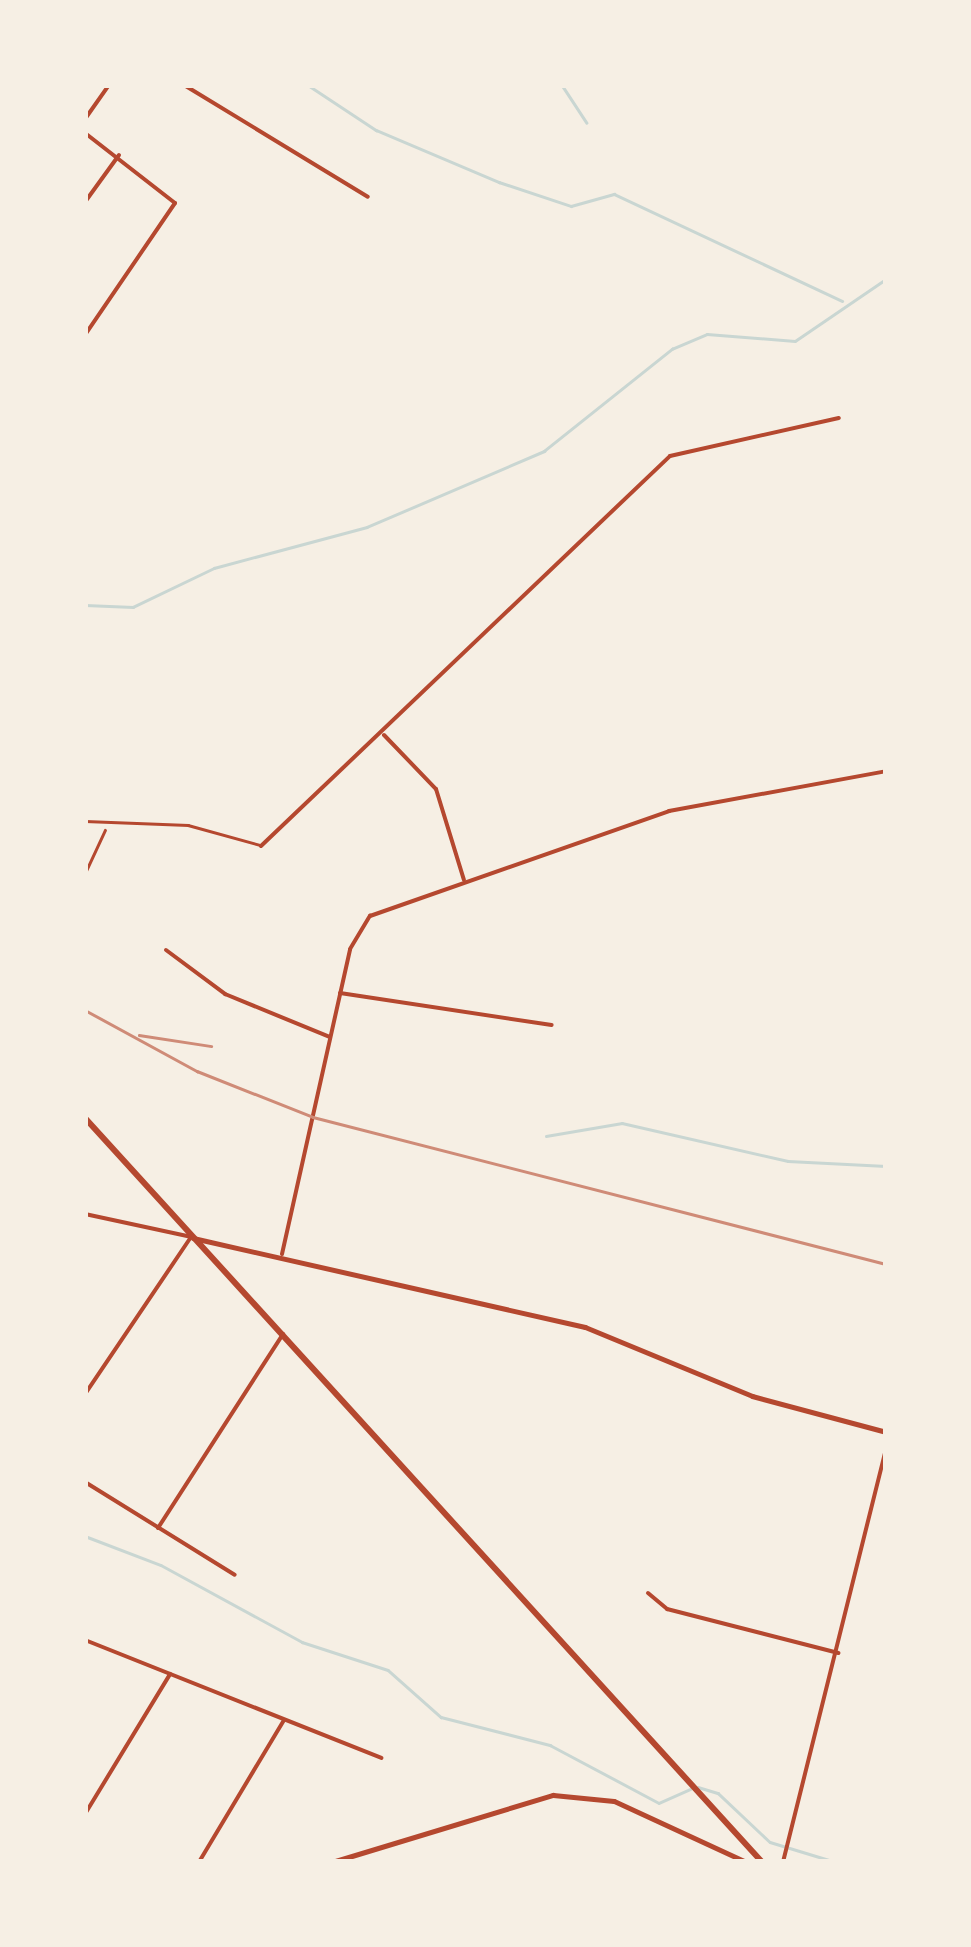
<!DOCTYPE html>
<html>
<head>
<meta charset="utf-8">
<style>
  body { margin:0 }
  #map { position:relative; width:971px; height:1947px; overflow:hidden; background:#f6efe4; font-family:"Work Sans",sans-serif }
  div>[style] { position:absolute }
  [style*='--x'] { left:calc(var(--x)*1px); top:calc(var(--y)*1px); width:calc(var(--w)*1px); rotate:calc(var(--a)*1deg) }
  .stream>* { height:2.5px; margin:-1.25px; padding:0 1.25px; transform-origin:1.25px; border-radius:1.25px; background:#c9d6d2 }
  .service>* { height:2.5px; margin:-1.25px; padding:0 1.25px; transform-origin:1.25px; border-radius:1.25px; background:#b5482f }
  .minor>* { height:4px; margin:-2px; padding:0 2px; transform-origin:2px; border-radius:2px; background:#b5482f }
  .tertiary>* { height:5px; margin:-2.5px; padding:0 2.5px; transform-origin:2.5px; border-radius:2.5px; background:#b5482f }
  .primary>* { height:6px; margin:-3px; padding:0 3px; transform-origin:3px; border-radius:3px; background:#b5482f }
  .rail>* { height:2.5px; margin:-1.25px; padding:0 1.25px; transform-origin:1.25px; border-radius:1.25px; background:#cf8b77 }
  span { translate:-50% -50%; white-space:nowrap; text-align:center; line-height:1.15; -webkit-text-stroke:10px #f6efe4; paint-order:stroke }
  .frame { position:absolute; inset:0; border:88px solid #f6efe4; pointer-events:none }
</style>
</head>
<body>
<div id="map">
  <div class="stream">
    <i style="--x:308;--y:85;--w:82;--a:33.5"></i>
    <i style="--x:376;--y:130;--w:134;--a:22.9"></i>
    <i style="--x:499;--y:182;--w:76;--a:18.4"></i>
    <i style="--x:571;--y:206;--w:45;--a:-15.6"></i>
    <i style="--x:614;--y:194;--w:252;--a:25.1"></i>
    <i style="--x:562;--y:85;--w:45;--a:56.7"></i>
    <i style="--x:85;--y:605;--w:48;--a:2.4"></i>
    <i style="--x:133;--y:607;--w:90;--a:-25.7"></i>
    <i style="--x:214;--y:568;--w:158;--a:-15"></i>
    <i style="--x:367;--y:527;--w:193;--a:-23.2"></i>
    <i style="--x:544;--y:451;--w:164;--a:-38.6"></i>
    <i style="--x:672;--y:349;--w:38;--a:-23"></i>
    <i style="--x:707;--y:334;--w:88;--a:4.5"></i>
    <i style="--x:795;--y:341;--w:110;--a:-34.3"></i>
    <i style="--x:546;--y:1136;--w:77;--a:-9.7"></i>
    <i style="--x:622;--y:1123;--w:170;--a:12.9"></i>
    <i style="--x:788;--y:1161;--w:98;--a:2.9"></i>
    <i style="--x:85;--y:1536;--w:81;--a:20.9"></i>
    <i style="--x:161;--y:1565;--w:161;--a:28.6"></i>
    <i style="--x:302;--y:1642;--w:90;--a:18"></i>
    <i style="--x:388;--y:1670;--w:71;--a:41.6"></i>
    <i style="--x:441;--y:1717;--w:113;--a:14.4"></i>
    <i style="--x:550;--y:1745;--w:123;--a:28"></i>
    <i style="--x:659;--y:1803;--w:34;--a:-24"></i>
    <i style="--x:698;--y:1787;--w:21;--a:17"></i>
    <i style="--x:718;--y:1793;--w:71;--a:43.3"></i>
    <i style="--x:770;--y:1842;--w:69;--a:16.9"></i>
  </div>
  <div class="service">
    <i style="--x:85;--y:821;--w:103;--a:2.2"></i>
    <i style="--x:188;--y:825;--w:75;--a:15.5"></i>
    <i style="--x:85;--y:873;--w:47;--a:-65.1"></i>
  </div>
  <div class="minor">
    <i style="--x:184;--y:85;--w:215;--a:31.3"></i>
    <i style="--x:85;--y:119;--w:42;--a:-54.8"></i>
    <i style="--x:85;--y:133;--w:114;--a:37.9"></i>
    <i style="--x:175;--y:203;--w:160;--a:124.3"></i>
    <i style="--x:85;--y:202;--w:58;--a:-54.1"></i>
    <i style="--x:384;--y:735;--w:75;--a:46.1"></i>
    <i style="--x:436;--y:789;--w:95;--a:72.9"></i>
    <i style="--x:261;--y:846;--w:565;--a:-43.64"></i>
    <i style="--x:670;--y:456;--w:173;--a:-12.7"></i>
    <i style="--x:166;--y:950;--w:74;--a:36.7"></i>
    <i style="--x:225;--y:994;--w:113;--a:22.3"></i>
    <i style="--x:340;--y:993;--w:214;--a:8.6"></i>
    <i style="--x:85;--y:1214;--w:108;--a:12.2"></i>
    <i style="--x:191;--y:1237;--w:189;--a:124"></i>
    <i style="--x:282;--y:1254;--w:312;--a:-77.4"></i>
    <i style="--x:350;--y:949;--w:39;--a:-59"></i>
    <i style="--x:370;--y:916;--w:317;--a:-19.3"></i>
    <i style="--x:669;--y:811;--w:221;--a:-10.4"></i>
    <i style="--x:85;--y:1482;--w:176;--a:31.8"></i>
    <i style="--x:158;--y:1528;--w:231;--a:-57.2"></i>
    <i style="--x:648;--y:1593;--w:25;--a:40"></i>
    <i style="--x:667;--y:1609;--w:177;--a:14.4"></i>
    <i style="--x:85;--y:1640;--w:319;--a:21.7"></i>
    <i style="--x:85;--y:1814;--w:164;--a:-58.7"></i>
    <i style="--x:199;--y:1862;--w:165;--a:-59.1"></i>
    <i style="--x:783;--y:1862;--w:425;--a:-76"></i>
  </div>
  <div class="tertiary">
    <i style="--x:193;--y:1238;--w:402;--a:12.8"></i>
    <i style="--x:585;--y:1327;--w:181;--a:22.4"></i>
    <i style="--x:752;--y:1396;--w:139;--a:15"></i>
    <i style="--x:332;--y:1862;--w:231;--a:-16.9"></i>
    <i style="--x:553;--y:1795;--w:61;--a:5.6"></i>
    <i style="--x:614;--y:1801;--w:145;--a:24.8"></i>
  </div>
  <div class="primary">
    <i style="--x:85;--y:1118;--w:1006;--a:47.7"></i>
  </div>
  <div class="rail">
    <i style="--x:85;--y:1010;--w:128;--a:28.6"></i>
    <i style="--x:197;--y:1071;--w:125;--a:21.6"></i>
    <i style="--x:313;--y:1117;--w:592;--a:14.39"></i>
    <i style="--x:139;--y:1035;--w:73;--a:8.7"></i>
  </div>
  <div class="frame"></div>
</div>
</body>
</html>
